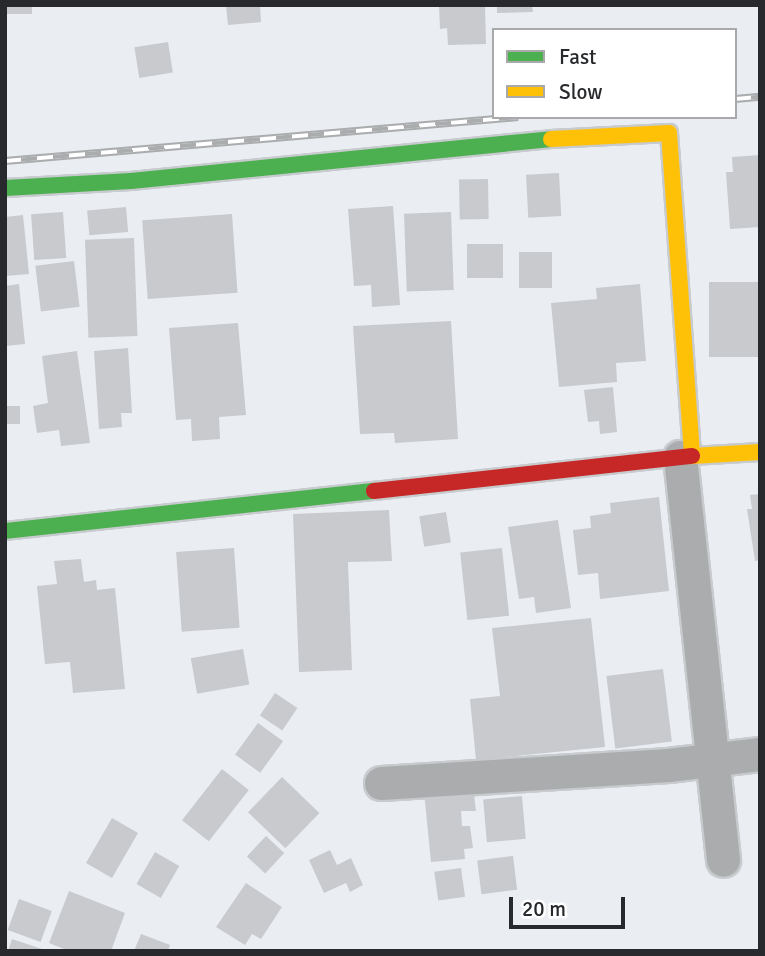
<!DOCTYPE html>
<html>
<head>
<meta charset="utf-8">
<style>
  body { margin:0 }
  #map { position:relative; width:765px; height:956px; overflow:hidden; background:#eaedf2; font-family:Signika,sans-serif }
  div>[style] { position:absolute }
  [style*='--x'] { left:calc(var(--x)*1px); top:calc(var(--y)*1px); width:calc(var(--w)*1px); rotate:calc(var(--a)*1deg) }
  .building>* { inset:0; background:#c8cace; transform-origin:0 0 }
  .roads { filter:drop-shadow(2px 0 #c8cbce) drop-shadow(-2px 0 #c8cbce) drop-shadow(0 2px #c8cbce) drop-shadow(0 -2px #c8cbce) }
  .street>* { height:33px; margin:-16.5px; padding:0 16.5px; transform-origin:16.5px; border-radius:16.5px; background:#abacae }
  .fast>* { height:16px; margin:-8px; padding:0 8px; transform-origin:8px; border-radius:8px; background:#4caf50 }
  .slow>* { height:16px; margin:-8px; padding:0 8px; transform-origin:8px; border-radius:8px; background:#ffc107 }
  .jam>* { height:16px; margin:-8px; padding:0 8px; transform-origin:8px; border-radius:8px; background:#c62828 }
  .rail>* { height:8px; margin-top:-4px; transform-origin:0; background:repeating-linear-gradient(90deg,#fff 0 16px,#aaacae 0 32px); box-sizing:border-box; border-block:2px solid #aaacae }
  span { translate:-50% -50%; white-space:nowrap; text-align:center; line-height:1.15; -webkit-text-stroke:5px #fff; paint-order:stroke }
  .frame { position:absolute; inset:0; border:7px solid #27292c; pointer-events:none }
  .legend { position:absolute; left:492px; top:28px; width:245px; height:91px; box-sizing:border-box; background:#fff; border:2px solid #a9a9ab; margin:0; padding:9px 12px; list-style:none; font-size:21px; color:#27292c }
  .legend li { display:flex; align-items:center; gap:14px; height:35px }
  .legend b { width:35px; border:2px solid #a9a9ab }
  .scale { position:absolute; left:509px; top:897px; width:116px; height:32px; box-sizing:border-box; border:4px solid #27292c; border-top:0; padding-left:9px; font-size:21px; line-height:24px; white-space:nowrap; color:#27292c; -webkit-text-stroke:5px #fff; paint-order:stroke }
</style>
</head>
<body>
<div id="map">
  <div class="building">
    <i style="left:5px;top:5px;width:27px;height:9px"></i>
    <i style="clip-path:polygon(226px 5px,260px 5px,261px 22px,228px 25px)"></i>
    <i style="clip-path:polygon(439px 5px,485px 5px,486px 44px,448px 45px,447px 28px,440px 29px)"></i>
    <i style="clip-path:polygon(497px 5px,532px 5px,533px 12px,497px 13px)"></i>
    <i style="left:168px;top:42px;width:31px;height:34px;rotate:81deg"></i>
    <i style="clip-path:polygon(760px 155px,760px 227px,730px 229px,726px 172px,733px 172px,732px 157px)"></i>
    <i style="left:559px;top:173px;width:43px;height:33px;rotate:87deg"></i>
    <i style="left:488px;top:179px;width:40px;height:29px;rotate:89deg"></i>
    <i style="clip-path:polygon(393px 206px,400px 305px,372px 307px,371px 285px,354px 286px,348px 209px)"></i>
    <i style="left:126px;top:207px;width:25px;height:39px;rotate:85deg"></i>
    <i style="left:63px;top:212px;width:46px;height:32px;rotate:86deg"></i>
    <i style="left:451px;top:212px;width:78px;height:47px;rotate:88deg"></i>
    <i style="left:232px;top:214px;width:79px;height:90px;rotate:86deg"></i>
    <i style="clip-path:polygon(23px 215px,29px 274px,5px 276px,5px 217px)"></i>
    <i style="left:134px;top:238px;width:98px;height:49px;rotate:88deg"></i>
    <i style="left:503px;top:244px;width:34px;height:36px;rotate:90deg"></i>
    <i style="left:519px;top:252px;width:33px;height:36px"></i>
    <i style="left:74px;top:261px;width:46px;height:39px;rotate:83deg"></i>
    <i style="left:760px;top:282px;width:75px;height:51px;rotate:90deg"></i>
    <i style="clip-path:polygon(19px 284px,25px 344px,5px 346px,5px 286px)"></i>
    <i style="clip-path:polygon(640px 284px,646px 361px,616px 363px,617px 382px,559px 387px,551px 303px,597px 299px,596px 288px)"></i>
    <i style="clip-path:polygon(451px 321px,458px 439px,395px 443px,394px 433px,360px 434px,353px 326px)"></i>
    <i style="clip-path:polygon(238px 323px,246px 415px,219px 417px,220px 439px,192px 441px,191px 419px,176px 420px,169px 328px)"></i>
    <i style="clip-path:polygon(128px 348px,132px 413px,121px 413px,122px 427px,99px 429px,94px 351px)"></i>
    <i style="clip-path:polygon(77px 351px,90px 443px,61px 446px,59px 430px,37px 433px,33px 406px,48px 403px,42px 356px)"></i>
    <i style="clip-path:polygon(613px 387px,617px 432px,600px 434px,599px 421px,588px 422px,584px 390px)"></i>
    <i style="left:5px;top:406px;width:15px;height:18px"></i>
    <i style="clip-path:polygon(760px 494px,760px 560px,755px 561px,747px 509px,752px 509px,750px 495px)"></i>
    <i style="clip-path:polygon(659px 497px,669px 591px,600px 599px,598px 573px,578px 575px,573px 530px,591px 528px,590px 516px,611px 513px,610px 503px)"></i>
    <i style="clip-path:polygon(389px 510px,392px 561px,348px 562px,352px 670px,299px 672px,293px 514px)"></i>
    <i style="left:446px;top:512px;width:31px;height:27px;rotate:81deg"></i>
    <i style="clip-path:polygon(558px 520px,571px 608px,536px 613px,534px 597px,519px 599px,508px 527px)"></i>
    <i style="left:234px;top:548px;width:80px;height:58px;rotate:86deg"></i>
    <i style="left:502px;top:548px;width:68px;height:42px;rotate:84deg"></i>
    <i style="clip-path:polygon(81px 559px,84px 582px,96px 580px,97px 590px,115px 588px,125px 689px,73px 693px,70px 662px,45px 664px,37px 586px,57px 584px,54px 561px)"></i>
    <i style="clip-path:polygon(591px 618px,605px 747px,476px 760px,470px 699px,500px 696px,492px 628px)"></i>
    <i style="left:243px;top:649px;width:36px;height:53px;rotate:80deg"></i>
    <i style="left:663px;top:669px;width:73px;height:57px;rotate:83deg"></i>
    <i style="left:275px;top:693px;width:27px;height:27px;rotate:34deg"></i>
    <i style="left:258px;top:723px;width:31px;height:39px;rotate:36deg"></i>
    <i style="left:222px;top:769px;width:34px;height:65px;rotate:38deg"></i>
    <i style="left:282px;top:777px;width:52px;height:49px;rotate:44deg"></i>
    <i style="clip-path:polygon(473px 787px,476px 811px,461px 811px,462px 826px,470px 826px,473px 848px,464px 849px,465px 859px,431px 862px,424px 792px)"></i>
    <i style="left:522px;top:796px;width:43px;height:39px;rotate:85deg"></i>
    <i style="left:112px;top:818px;width:30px;height:52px;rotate:30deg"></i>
    <i style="left:266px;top:836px;width:25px;height:28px;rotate:43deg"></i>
    <i style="clip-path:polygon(330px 850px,337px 865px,351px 858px,363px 885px,350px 892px,346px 883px,324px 893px,309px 860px)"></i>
    <i style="left:155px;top:852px;width:28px;height:37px;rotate:30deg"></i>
    <i style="left:513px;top:856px;width:34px;height:36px;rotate:83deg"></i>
    <i style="left:461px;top:868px;width:29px;height:27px;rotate:82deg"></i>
    <i style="clip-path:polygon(246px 883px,282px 907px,261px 939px,252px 934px,245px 945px,216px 927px)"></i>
    <i style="clip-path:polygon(69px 891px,125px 913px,111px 951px,69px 951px,49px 943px)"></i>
    <i style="left:19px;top:899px;width:35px;height:33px;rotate:20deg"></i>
    <i style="clip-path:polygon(141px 934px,170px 945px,168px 951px,134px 951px)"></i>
    <i style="clip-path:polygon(12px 939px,45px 950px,45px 951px,8px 951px)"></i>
  </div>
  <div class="roads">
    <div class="street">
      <i style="--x:680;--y:457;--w:405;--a:83.9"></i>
      <i style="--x:381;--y:783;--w:288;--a:-3.6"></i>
      <i style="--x:668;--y:765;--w:93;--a:-6.8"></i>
    </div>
    <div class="fast">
      <i style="--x:5;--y:188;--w:126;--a:-3.2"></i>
      <i style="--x:131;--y:181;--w:422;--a:-5.7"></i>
      <i style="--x:5;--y:531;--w:371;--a:-6.2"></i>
    </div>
    <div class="slow">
      <i style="--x:551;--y:139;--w:118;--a:-2.9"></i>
      <i style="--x:669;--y:133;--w:324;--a:85.9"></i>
      <i style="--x:692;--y:456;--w:68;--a:-3.4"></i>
    </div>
    <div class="jam">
      <i style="--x:374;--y:491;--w:320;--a:-6.3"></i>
    </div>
  </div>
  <div class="rail">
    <i style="--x:735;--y:99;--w:25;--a:-5"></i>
    <i style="--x:5;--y:161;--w:515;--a:-4.9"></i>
  </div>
  <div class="frame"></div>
  <ul class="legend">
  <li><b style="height:9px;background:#4caf50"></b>Fast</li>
  <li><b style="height:9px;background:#ffc107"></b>Slow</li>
  </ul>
  <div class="scale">20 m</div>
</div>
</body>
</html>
